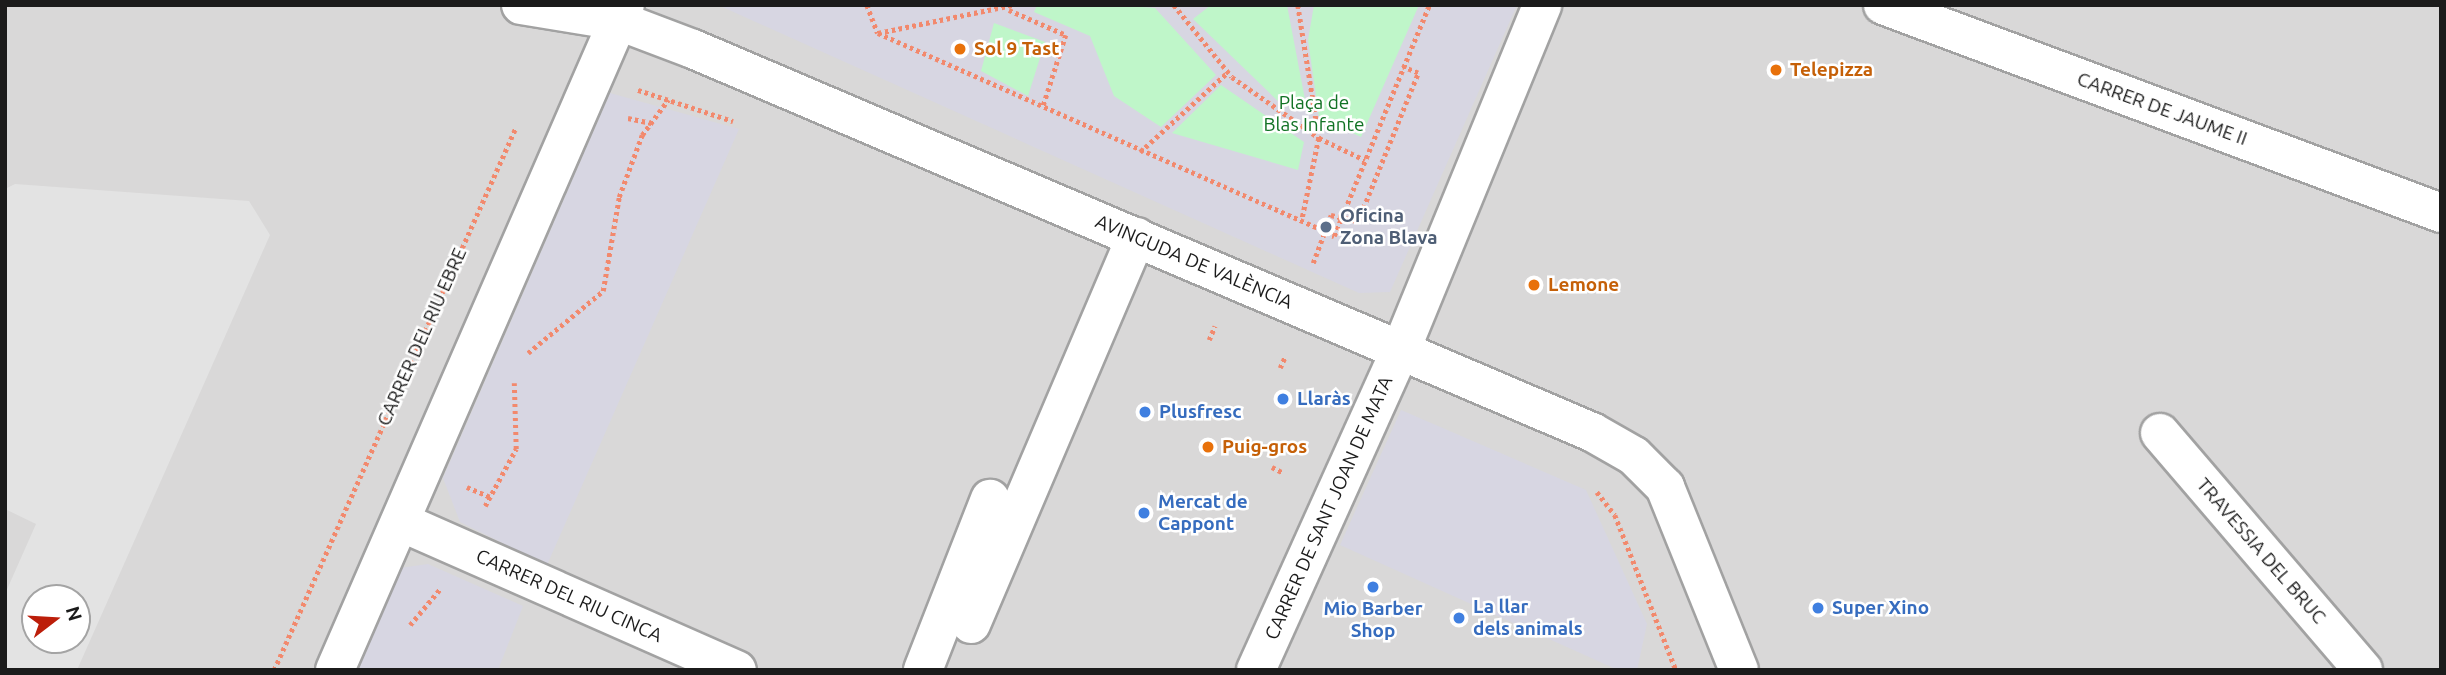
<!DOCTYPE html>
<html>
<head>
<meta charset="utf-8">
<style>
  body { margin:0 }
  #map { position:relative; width:2446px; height:675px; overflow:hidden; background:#eceae1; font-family:Ubuntu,sans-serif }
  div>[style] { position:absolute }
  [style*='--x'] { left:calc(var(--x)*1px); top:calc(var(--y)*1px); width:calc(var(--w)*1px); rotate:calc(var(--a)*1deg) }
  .residential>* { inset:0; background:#d9d8d8 }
  .park>* { inset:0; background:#bff6c9 }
  .parking>* { inset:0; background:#e3e3e3 }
  .plaza>* { inset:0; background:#d7d6e2 }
  .path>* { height:4.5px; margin-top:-2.25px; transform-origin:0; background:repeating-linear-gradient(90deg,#f2896d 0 3.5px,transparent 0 7px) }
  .roads { filter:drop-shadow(2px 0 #a2a2a2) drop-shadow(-2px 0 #a2a2a2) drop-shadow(0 2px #a2a2a2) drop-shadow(0 -2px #a2a2a2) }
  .minor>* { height:38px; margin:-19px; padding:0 19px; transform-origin:19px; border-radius:19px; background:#fff }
  .path-bridge>* { height:4.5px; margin-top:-2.25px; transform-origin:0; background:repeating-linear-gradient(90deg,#f2896d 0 3.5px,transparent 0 7px) }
  .dots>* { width:19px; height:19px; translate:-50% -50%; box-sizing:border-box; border:4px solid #fff; border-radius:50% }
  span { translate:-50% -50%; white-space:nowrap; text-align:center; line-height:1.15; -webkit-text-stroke:5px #fff; paint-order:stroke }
  .food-label { font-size:19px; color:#c56008; font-weight:700 }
  .left { translate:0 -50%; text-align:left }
  .park-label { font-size:19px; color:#117224 }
  .street-label { font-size:19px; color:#1b1b1b }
  .service-label { font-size:19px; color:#4e5e75; font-weight:700 }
  .shop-label { font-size:19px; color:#366cbe; font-weight:700 }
  .frame { position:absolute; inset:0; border:7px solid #1b1b1b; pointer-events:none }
  .north { position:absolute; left:21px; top:584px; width:70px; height:70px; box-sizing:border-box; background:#fff; border:2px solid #a4a4a4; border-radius:50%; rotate:73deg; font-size:19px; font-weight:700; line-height:28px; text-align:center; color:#1b1b1b }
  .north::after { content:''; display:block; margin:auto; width:24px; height:32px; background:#bc1e0a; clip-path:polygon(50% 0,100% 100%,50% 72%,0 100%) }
</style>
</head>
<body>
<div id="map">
  <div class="residential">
    <i style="clip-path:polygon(evenodd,5px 5px,2441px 5px,2441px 670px,5px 670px,5px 5px,35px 598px,77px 598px,77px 640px,35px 640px,35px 598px)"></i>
  </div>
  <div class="park">
    <i style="clip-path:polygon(828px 5px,1477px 5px,1371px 260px)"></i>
  </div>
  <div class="parking">
    <i style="clip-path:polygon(evenodd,15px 184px,249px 201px,270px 235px,77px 670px,5px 670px,5px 594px,36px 524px,5px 509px,5px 189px,15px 184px,35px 598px,77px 598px,77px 640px,35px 640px,35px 598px)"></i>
  </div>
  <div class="plaza">
    <i style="clip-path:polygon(evenodd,718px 5px,1037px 5px,1034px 12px,1090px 36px,1114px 96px,1161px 127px,1216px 75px,1155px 8px,1117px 5px,1211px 5px,1193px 19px,1281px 104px,1306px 105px,1287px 5px,1314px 5px,1308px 40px,1319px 117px,1361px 137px,1419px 5px,1517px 5px,1390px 292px,1359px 293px,718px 5px,994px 23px,1045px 42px,1028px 96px,981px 71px,994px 23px,718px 5px,1221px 85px,1304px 142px,1298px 170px,1172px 133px,1221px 85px)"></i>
    <i style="clip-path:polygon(610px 93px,739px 129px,547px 565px,460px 522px,443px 478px)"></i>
    <i style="clip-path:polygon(1401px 410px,1586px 490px,1647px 624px,1637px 670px,1618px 670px,1340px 545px)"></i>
    <i style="clip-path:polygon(428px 564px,523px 606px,498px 670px,355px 670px,400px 568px)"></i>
  </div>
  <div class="path">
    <i style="--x:867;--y:5;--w:30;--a:69"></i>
    <i style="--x:878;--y:33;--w:137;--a:-11.8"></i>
    <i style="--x:1174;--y:5;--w:92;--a:51.1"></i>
    <i style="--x:1232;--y:77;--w:106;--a:35"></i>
    <i style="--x:1319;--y:138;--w:51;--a:25.6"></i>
    <i style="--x:1298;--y:5;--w:135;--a:81"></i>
    <i style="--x:1319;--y:138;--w:84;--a:101.7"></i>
    <i style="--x:1009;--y:10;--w:62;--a:23.7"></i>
    <i style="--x:1066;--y:35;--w:76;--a:107.7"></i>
    <i style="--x:878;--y:33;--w:484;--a:23.9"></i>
    <i style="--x:638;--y:90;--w:100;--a:18.1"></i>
    <i style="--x:628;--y:118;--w:24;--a:12"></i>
    <i style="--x:1140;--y:152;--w:119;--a:-42.3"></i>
    <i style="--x:1334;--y:236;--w:250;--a:-67.6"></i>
    <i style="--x:1313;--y:263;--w:51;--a:-69.4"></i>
    <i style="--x:1331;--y:215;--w:28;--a:13"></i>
    <i style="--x:1358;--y:221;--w:160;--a:-67.9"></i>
    <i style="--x:1418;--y:73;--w:16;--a:-158"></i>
    <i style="--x:1209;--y:340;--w:15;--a:-67"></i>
    <i style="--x:528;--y:353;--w:97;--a:-39.6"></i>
    <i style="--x:603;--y:291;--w:95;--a:-80.3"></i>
    <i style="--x:619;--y:197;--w:66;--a:-69.6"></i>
    <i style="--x:642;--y:135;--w:44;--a:-53.4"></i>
    <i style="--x:1280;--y:368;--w:12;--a:-66"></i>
    <i style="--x:1272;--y:467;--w:11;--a:27"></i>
    <i style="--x:467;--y:487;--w:25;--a:23"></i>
    <i style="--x:1597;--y:492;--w:29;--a:52"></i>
    <i style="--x:1615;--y:515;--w:167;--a:68.5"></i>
    <i style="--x:485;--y:506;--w:65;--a:-61.5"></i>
    <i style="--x:516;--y:449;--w:66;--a:-91.7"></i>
    <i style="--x:410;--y:625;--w:47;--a:-50.2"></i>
    <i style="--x:274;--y:670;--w:594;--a:-65.98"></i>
  </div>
  <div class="roads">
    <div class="minor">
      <i style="--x:521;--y:5;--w:99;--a:9.3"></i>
      <i style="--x:619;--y:21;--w:79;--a:20.7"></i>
      <i style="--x:693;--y:49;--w:977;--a:23.08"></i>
      <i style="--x:1592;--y:432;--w:48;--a:29.7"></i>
      <i style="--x:1634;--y:456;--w:44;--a:45"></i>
      <i style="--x:1665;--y:487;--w:197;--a:68"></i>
      <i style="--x:1883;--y:5;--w:596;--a:20.44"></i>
      <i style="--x:2160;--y:433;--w:312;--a:49.4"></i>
      <i style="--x:401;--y:522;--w:367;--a:23.8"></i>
      <i style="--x:971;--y:624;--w:421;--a:-66.9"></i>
      <i style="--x:335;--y:670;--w:725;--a:-66.44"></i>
      <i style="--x:923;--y:670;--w:184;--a:-68.6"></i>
      <i style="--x:1256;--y:670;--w:354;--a:-65.7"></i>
      <i style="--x:1402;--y:347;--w:370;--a:-67.7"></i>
    </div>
  </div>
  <div class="path-bridge">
    <i style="--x:1320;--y:229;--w:16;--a:27"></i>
  </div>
  <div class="dots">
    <i style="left:960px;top:49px;background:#e8710a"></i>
    <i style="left:1776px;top:70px;background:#e8710a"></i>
    <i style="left:1326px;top:227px;background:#5c6f8a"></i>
    <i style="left:1534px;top:285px;background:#e8710a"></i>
    <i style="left:1283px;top:399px;background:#3f7fe0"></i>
    <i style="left:1145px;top:412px;background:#3f7fe0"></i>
    <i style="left:1208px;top:447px;background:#e8710a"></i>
    <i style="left:1144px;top:513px;background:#3f7fe0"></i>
    <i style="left:1373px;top:587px;background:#3f7fe0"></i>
    <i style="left:1818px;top:608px;background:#3f7fe0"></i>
    <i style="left:1459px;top:618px;background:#3f7fe0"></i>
  </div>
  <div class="food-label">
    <span class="left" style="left:974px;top:49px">Sol 9 Tast</span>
    <span class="left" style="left:1790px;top:70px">Telepizza</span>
    <span class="left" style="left:1548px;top:285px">Lemone</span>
    <span class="left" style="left:1222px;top:447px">Puig-gros</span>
  </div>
  <div class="park-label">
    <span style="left:1314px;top:114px">Plaça de<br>Blas Infante</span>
  </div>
  <div class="street-label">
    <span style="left:2162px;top:109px;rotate:20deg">CARRER DE JAUME II</span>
    <span style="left:1194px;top:262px;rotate:23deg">AVINGUDA DE VALÈNCIA</span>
    <span style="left:422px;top:337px;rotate:-66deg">CARRER DEL RIU EBRE</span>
    <span style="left:1329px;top:508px;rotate:-66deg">CARRER DE SANT JOAN DE MATA</span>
    <span style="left:2261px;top:551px;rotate:49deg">TRAVESSIA DEL BRUC</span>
    <span style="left:569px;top:596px;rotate:24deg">CARRER DEL RIU CINCA</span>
  </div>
  <div class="service-label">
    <span class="left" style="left:1340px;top:227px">Oficina<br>Zona Blava</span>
  </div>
  <div class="shop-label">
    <span class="left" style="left:1297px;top:399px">Llaràs</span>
    <span class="left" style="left:1159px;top:412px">Plusfresc</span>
    <span class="left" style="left:1158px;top:513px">Mercat de<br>Cappont</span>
    <span class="left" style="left:1473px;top:618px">La llar<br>dels animals</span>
    <span class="left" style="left:1832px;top:608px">Super Xino</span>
    <span style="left:1373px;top:620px">Mio Barber<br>Shop</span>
  </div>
  <div class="frame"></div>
  <div class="north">N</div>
</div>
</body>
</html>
